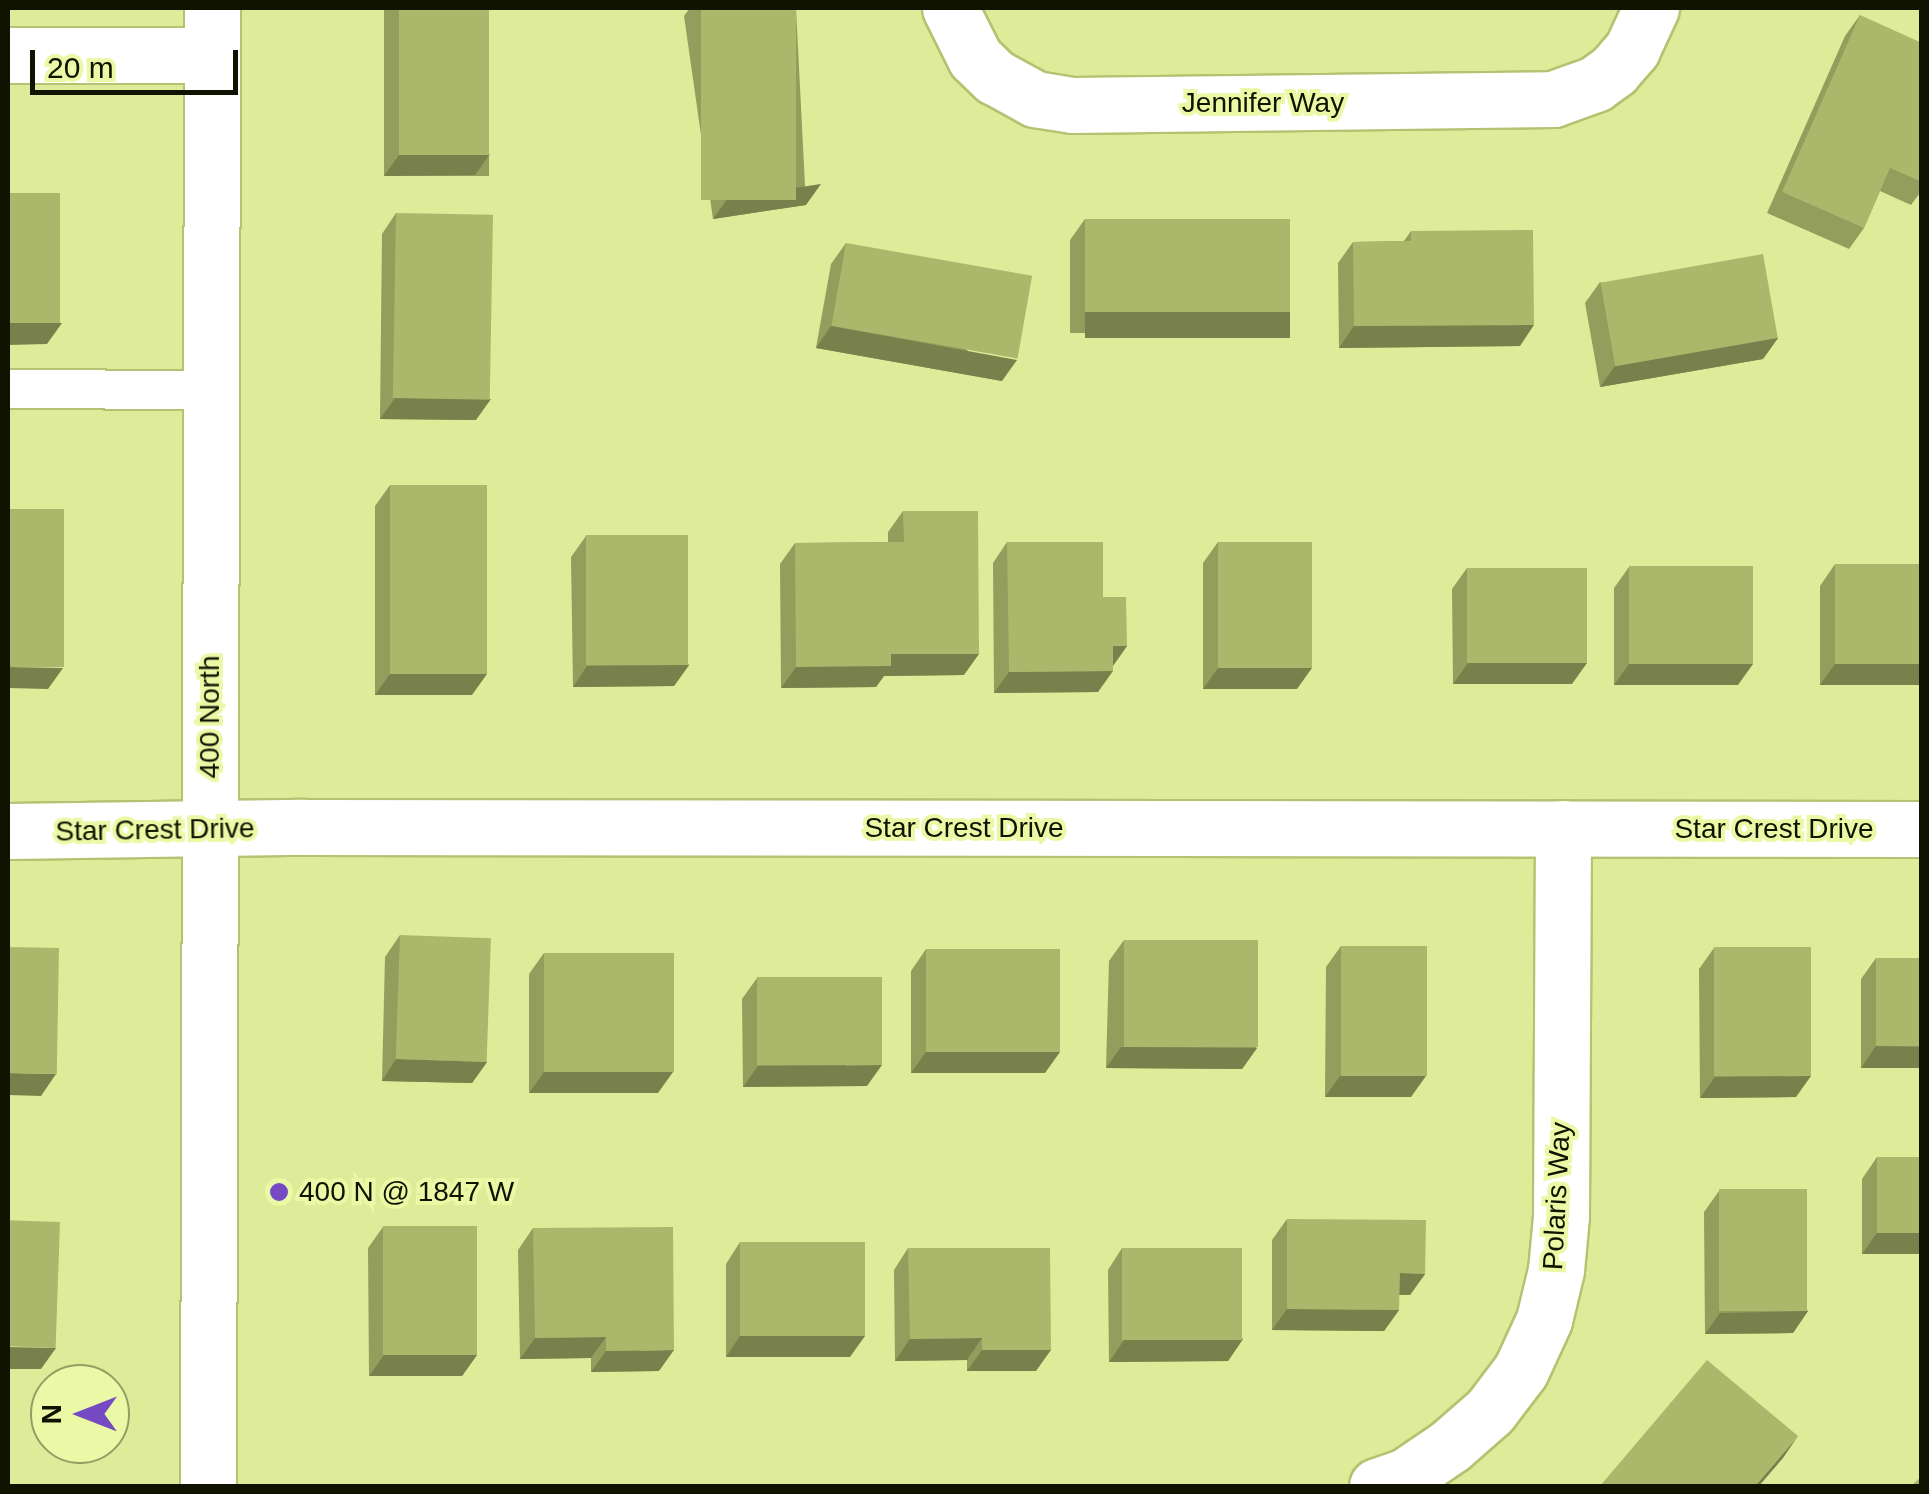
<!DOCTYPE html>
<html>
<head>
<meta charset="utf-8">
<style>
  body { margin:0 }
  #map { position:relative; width:1929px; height:1494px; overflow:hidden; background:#deec99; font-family:Helvetica,sans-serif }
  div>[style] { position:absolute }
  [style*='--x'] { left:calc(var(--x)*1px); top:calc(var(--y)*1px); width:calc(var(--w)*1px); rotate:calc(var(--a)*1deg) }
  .roads { filter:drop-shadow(2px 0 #b5c271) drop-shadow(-2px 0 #b5c271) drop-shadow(0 2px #b5c271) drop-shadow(0 -2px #b5c271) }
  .service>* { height:38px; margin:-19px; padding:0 19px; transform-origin:19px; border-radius:19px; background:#fff }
  .minor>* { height:55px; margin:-27.5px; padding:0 27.5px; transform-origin:27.5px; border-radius:27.5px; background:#fff }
  .wall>* { inset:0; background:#939d5c; transform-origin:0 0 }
  .shaded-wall>* { inset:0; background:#78804b; transform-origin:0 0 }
  .building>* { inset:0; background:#abb76b; transform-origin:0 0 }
  .dots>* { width:28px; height:28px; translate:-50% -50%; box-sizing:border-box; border:5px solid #ebf9a6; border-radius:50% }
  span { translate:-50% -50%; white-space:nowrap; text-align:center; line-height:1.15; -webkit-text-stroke:8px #ebf9a6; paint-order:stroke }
  .street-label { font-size:28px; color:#101300 }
  .poi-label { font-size:28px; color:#101300 }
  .left { translate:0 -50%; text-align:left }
  .frame { position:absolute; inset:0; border:10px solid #101300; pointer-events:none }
  .north { position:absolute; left:30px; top:1364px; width:100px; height:100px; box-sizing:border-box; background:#ebf9a6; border:2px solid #939d64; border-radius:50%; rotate:270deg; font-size:28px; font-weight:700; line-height:40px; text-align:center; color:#101300 }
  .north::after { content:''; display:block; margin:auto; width:35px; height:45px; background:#764ac2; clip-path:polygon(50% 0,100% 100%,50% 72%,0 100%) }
  .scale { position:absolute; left:30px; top:50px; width:208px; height:45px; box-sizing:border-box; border:5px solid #101300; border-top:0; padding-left:12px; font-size:30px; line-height:35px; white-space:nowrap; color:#101300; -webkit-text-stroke:8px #ebf9a6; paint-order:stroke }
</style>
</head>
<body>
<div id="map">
  <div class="roads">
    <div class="service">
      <i style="--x:8;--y:389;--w:203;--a:0.3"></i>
    </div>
    <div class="minor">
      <i style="--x:950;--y:8;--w:56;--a:63.4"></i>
      <i style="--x:975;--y:58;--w:28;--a:44"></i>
      <i style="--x:995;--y:77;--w:46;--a:28.8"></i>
      <i style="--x:1035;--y:99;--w:37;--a:9"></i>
      <i style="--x:1072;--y:105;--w:481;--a:-0.7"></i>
      <i style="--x:1553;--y:99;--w:45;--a:-19.7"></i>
      <i style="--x:1595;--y:84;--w:24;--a:-36"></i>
      <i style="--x:1614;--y:70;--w:28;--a:-49"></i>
      <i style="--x:1632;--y:49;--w:45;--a:-65.1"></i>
      <i style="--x:8;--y:55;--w:204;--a:0"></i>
      <i style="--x:8;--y:831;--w:296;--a:-0.8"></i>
      <i style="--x:304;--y:827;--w:1618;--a:0.07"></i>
      <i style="--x:208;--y:1486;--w:1478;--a:-89.84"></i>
      <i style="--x:1377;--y:1486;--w:31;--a:-19"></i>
      <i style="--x:1406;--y:1476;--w:53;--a:-34.3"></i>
      <i style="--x:1450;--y:1446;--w:53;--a:-41.2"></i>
      <i style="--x:1490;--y:1411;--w:51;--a:-52.9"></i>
      <i style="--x:1521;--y:1370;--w:55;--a:-65.3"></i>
      <i style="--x:1544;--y:1320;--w:51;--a:-76.5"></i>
      <i style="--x:1556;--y:1270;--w:54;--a:-84.7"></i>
      <i style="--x:1561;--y:1216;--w:388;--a:-89.7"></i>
    </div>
  </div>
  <div class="wall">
    <i style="left:384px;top:8px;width:105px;height:168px"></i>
    <i style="clip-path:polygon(690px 8px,796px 8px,806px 205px,713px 219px,684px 16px)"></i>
    <i style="clip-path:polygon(1860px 15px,1922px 118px,1922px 190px,1911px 205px,1880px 191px,1864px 228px,1849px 249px,1767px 213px,1845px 36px)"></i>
    <i style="clip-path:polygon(396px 213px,476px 420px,380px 419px,382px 234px)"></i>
    <i style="clip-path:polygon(1085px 219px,1276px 333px,1070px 333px,1070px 240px)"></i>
    <i style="clip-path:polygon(1411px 231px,1520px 346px,1339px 348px,1338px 263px,1353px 242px,1404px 241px)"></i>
    <i style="clip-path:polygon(846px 243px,1002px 381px,816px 348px,831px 264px)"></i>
    <i style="clip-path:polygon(1600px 282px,1778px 338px,1763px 359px,1600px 387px,1585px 303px)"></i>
    <i style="clip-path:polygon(390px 485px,472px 695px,375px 695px,375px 506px)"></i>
    <i style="clip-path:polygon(903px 511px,964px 675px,884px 676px,876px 687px,781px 688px,780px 564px,795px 543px,888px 542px,888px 532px)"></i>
    <i style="clip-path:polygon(586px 536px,689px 665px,674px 686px,573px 687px,571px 557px)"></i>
    <i style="clip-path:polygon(1007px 542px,1103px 597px,1127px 646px,1113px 666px,1098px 692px,994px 693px,993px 563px)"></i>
    <i style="clip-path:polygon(1218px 542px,1297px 689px,1203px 689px,1203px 563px)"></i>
    <i style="clip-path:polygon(1835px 564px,1922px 685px,1820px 685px,1820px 586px)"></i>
    <i style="clip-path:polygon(1629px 567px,1738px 685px,1614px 685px,1614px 588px)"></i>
    <i style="clip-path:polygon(1467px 568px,1572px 684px,1453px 684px,1452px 589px)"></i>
    <i style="clip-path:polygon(400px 935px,487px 1062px,472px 1083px,382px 1081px,385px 957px)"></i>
    <i style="clip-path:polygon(1124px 940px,1257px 1048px,1242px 1069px,1106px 1068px,1109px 961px)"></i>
    <i style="clip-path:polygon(1341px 946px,1411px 1097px,1325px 1097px,1326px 967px)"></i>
    <i style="clip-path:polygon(1714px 948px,1796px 1097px,1700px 1098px,1699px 969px)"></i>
    <i style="clip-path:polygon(926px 949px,1045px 1073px,911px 1073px,911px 971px)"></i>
    <i style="clip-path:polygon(544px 953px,658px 1093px,529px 1093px,529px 974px)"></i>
    <i style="clip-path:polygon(1876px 958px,1922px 958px,1922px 1068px,1861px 1068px,1861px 979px)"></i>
    <i style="clip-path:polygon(757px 978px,867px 1086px,743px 1087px,742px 999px)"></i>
    <i style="clip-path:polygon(1877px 1157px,1922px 1254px,1862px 1254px,1862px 1179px)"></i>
    <i style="clip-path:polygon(1719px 1191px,1808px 1311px,1793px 1333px,1705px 1334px,1704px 1212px)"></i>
    <i style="clip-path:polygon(1287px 1219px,1425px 1274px,1410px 1295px,1399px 1295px,1399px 1310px,1384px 1331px,1272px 1330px,1272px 1240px)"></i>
    <i style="clip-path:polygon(383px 1227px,477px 1355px,462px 1376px,369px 1376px,368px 1248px)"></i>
    <i style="clip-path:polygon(533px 1228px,659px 1371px,591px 1372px,591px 1358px,520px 1359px,518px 1250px)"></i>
    <i style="clip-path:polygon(740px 1242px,850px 1357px,726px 1357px,726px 1264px)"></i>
    <i style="clip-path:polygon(908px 1248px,1036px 1371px,967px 1371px,967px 1360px,895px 1361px,894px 1270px)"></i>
    <i style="clip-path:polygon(1122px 1248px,1243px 1339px,1228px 1361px,1109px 1362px,1108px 1270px)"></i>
  </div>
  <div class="shaded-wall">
    <i style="clip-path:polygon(490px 154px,475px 175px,384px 176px,399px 155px)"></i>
    <i style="clip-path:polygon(821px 184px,806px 205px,713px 219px,728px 198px)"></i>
    <i style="left:1085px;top:312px;width:205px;height:26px"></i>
    <i style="clip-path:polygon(8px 323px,62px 323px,47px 344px,8px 345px)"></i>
    <i style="clip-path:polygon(1534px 325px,1520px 346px,1339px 348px,1354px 326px)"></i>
    <i style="clip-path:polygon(831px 326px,1017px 360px,1002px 381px,816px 348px)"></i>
    <i style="clip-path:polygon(1778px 338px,1763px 359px,1600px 387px,1615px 366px)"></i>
    <i style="clip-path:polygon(395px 398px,491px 399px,476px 420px,380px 419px)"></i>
    <i style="clip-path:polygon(1113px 646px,1127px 646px,1112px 667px)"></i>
    <i style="clip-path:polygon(891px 654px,979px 654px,964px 675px,884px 676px,876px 687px,781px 688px,796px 667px)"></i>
    <i style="clip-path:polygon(1468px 663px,1587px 663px,1572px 684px,1453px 684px)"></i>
    <i style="clip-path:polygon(1629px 664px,1753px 664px,1738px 685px,1614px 685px)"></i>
    <i style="clip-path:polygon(1835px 664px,1922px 664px,1922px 685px,1820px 685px)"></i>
    <i style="clip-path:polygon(689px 665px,674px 686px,573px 687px,587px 666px)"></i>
    <i style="clip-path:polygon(8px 667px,63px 668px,48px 689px,8px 688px)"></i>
    <i style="clip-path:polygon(1218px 668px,1312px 668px,1297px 689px,1203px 689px)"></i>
    <i style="clip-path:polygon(1113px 671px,1098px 692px,994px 693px,1009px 672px)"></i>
    <i style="clip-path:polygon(390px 674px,487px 674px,472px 695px,375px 695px)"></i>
    <i style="clip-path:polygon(1876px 1046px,1922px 1047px,1922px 1068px,1861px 1068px)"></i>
    <i style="clip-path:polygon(1121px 1047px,1257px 1048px,1242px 1069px,1106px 1068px)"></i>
    <i style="clip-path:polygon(926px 1052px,1060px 1052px,1045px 1073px,911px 1073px)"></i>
    <i style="clip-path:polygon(396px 1059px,487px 1062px,472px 1083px,382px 1081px)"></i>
    <i style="clip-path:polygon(882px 1065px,867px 1086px,743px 1087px,758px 1066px)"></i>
    <i style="clip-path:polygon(544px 1072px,673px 1072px,658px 1093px,529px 1093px)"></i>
    <i style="clip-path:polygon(8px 1073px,56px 1074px,41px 1096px,8px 1095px)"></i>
    <i style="clip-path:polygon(1340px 1076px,1426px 1076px,1411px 1097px,1325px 1097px)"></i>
    <i style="clip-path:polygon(1811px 1076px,1796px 1097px,1700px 1098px,1715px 1077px)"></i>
    <i style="clip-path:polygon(1877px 1233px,1922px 1233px,1922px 1254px,1862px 1254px)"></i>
    <i style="clip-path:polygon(1400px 1273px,1425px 1274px,1410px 1295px,1385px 1294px)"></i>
    <i style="clip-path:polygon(1287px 1309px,1399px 1310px,1384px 1331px,1272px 1330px)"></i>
    <i style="clip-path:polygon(1808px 1311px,1793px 1333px,1705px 1334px,1720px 1313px)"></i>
    <i style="clip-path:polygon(740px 1336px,865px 1336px,850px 1357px,726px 1357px)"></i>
    <i style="clip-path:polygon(606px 1337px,591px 1358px,520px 1359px,535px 1338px)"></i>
    <i style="clip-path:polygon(982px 1338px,967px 1360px,895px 1361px,910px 1339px)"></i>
    <i style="clip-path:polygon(1243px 1339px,1228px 1361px,1109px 1362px,1124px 1340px)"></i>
    <i style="clip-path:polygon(8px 1347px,56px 1348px,41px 1369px,8px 1369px)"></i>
    <i style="clip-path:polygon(674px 1350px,659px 1371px,591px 1372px,606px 1351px)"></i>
    <i style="clip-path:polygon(982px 1350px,1051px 1350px,1036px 1371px,967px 1371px)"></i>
    <i style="clip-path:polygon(384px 1355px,477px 1355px,462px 1376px,369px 1376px)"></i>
    <i style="clip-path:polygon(1798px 1436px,1783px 1458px,1759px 1486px,1755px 1486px)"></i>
  </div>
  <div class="building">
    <i style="left:399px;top:8px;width:90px;height:147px"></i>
    <i style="left:701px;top:8px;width:95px;height:192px"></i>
    <i style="clip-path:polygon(1860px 15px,1922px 43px,1922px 114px,1920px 117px,1922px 118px,1922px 182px,1890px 168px,1864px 228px,1782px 192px)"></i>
    <i style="left:8px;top:193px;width:52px;height:130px"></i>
    <i style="left:396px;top:213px;width:97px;height:185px;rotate:1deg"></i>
    <i style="left:1085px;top:219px;width:205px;height:93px"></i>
    <i style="clip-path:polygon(1533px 230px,1534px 325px,1354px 326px,1353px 242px,1411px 241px,1411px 231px)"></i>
    <i style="left:846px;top:243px;width:189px;height:84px;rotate:10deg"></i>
    <i style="left:1763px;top:254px;width:85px;height:165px;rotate:80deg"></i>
    <i style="left:390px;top:485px;width:97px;height:189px"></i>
    <i style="left:8px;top:509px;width:56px;height:158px"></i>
    <i style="clip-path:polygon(903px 511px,978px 511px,979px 654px,891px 654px,891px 666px,796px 667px,795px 543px,904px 542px)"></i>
    <i style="left:688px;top:535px;width:130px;height:102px;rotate:90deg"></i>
    <i style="clip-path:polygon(1007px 542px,1103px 542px,1103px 597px,1126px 597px,1127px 646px,1113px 646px,1113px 671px,1009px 672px)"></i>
    <i style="left:1218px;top:542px;width:94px;height:126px"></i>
    <i style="left:1835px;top:564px;width:87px;height:100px"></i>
    <i style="left:1753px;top:566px;width:98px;height:124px;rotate:90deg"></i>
    <i style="left:1467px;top:568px;width:120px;height:95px"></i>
    <i style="left:400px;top:935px;width:91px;height:124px;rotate:2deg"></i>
    <i style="left:1124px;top:940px;width:134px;height:107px"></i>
    <i style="left:1341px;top:946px;width:86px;height:130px"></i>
    <i style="left:1811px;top:947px;width:129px;height:97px;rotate:90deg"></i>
    <i style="left:59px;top:948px;width:126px;height:51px;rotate:91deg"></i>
    <i style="left:926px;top:949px;width:134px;height:103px"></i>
    <i style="left:544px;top:953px;width:130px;height:119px"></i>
    <i style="left:1876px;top:958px;width:46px;height:88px"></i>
    <i style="left:882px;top:977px;width:88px;height:125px;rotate:90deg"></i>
    <i style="left:1877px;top:1157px;width:45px;height:76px"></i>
    <i style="left:1807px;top:1189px;width:122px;height:88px;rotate:90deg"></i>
    <i style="clip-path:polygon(1287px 1219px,1426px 1220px,1425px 1274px,1400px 1273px,1399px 1310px,1287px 1309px)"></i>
    <i style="left:60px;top:1222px;width:126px;height:52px;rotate:92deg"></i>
    <i style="left:477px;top:1226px;width:129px;height:94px;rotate:90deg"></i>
    <i style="clip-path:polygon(673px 1227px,674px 1350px,606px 1351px,606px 1337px,535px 1338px,533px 1228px)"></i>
    <i style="left:740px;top:1242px;width:125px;height:94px"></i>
    <i style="clip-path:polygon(908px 1248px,1050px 1248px,1051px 1350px,982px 1350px,982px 1338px,910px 1339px)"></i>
    <i style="left:1122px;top:1248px;width:120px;height:92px"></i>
    <i style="clip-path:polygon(1707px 1360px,1798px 1436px,1755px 1486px,1600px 1486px)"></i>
    <i style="clip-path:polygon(1922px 1476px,1922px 1486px,1911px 1486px)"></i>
  </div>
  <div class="dots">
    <i style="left:279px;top:1192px;background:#764ac2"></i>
  </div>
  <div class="street-label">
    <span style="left:1263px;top:103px">Jennifer Way</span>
    <span style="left:210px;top:717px;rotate:-90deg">400 North</span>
    <span style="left:964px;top:828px">Star Crest Drive</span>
    <span style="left:1774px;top:829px">Star Crest Drive</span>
    <span style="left:155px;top:830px;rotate:-1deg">Star Crest Drive</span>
    <span style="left:1557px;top:1196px;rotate:-87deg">Polaris Way</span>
  </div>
  <div class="poi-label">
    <span class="left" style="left:299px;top:1192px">400 N @ 1847 W</span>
  </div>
  <div class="frame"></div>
  <div class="north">N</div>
  <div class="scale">20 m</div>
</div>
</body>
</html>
